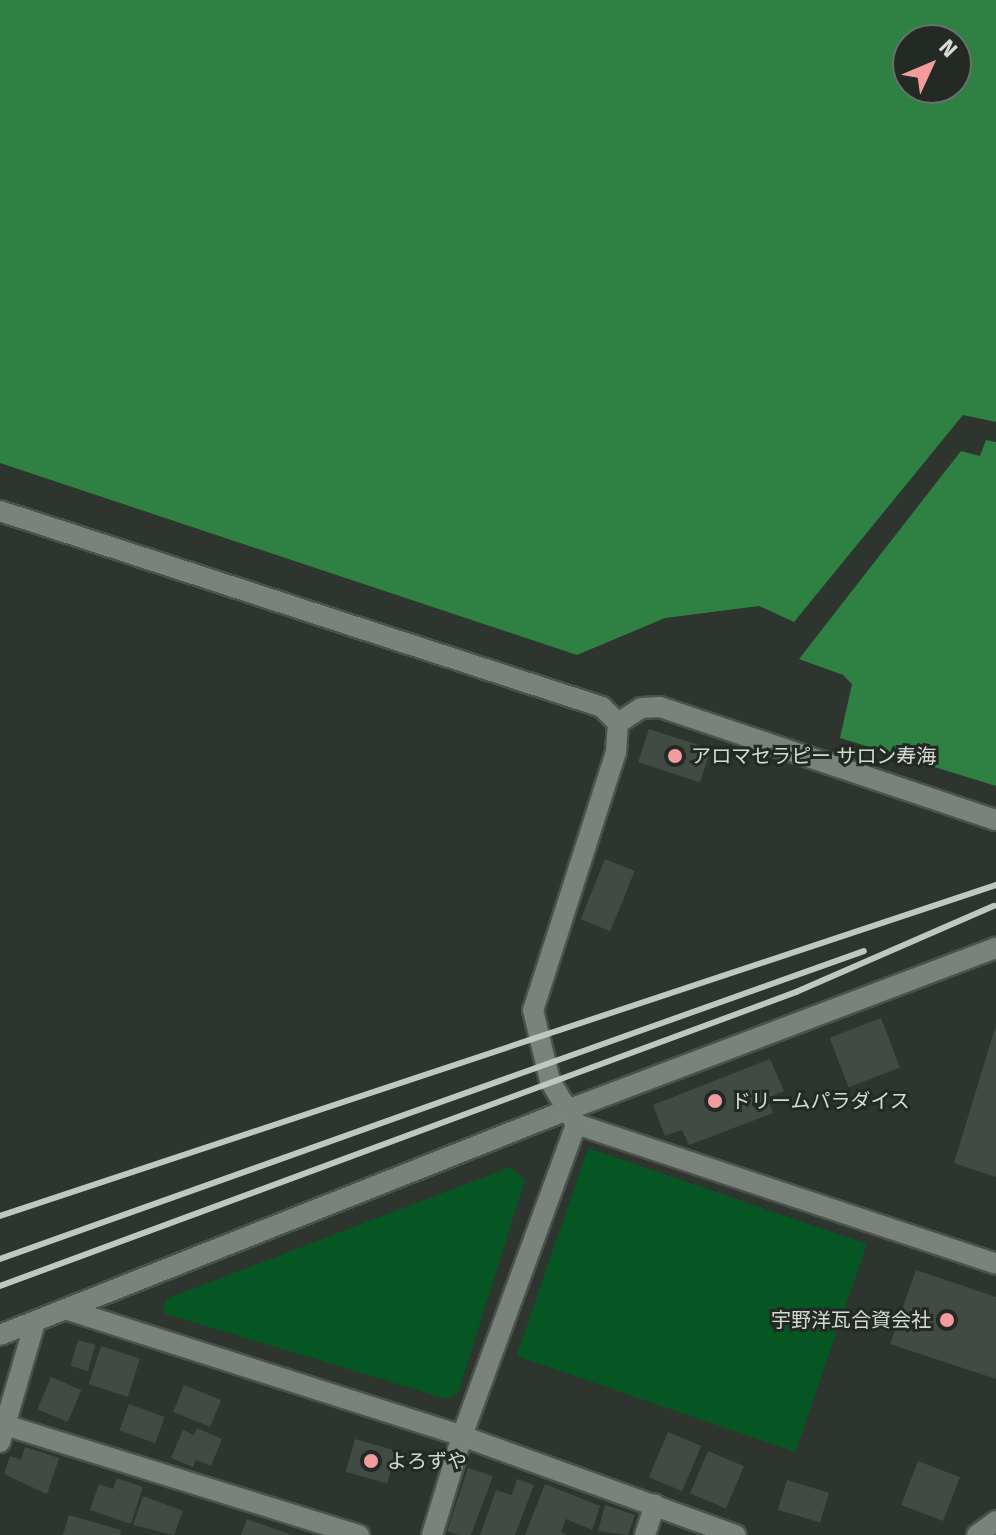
<!DOCTYPE html>
<html>
<head>
<meta charset="utf-8">
<style>
  body { margin:0 }
  #map { position:relative; width:996px; height:1535px; overflow:hidden; background:#2d352e; font-family:"Fira Sans","Noto Sans JP",sans-serif }
  div>[style] { position:absolute }
  [style*='--x'] { left:calc(var(--x)*1px); top:calc(var(--y)*1px); width:calc(var(--w)*1px); rotate:calc(var(--a)*1deg) }
  .green>* { inset:0; background:#055623; transform-origin:0 0 }
  .water>* { inset:0; background:#2e8043 }
  .building>* { inset:0; background:#424b43; transform-origin:0 0 }
  .roads { filter:drop-shadow(2px 0 #4b514b) drop-shadow(-2px 0 #4b514b) drop-shadow(0 2px #4b514b) drop-shadow(0 -2px #4b514b) }
  .minor>* { height:20px; margin:-10px; padding:0 10px; transform-origin:10px; border-radius:10px; background:#7a837b }
  .tertiary>* { height:20px; margin:-10px; padding:0 10px; transform-origin:10px; border-radius:10px; background:#7a837b }
  .rail>* { height:6px; margin:-3px; padding:0 3px; transform-origin:3px; border-radius:3px; background:#c0c6c0 }
  .dots>* { width:22px; height:22px; translate:-50% -50%; box-sizing:border-box; border:4px solid #232a24; border-radius:50% }
  span { translate:-50% -50%; white-space:nowrap; text-align:center; line-height:1.15; -webkit-text-stroke:6px #232a24; paint-order:stroke }
  .poi-label { font-size:20px; color:#d5dad5 }
  .left { translate:0 -50%; text-align:left }
  .right { translate:-100% -50%; text-align:right }
  .north { position:absolute; left:892px; top:24px; width:80px; height:80px; box-sizing:border-box; background:#232a24; border:2px solid #6a706b; border-radius:50%; rotate:46deg; font-size:22px; font-weight:700; line-height:32px; text-align:center; color:#d5dad5 }
  .north::after { content:''; display:block; margin:auto; width:28px; height:36px; background:#f49b9f; clip-path:polygon(50% 0,100% 100%,50% 72%,0 100%) }
</style>
</head>
<body>
<div id="map">
  <div class="green">
    <i style="left:588px;top:1148px;width:295px;height:220px;rotate:19deg"></i>
    <i style="clip-path:polygon(510px 1167px,525px 1180px,458px 1393px,447px 1399px,163px 1313px,166px 1299px)"></i>
  </div>
  <div class="water">
    <i style="clip-path:polygon(evenodd,0 0,996px 0,996px 422px,963px 415px,794px 622px,759px 606px,665px 618px,577px 655px,0 463px,0 0,956px 40px,956px 88px,908px 88px,908px 40px,956px 40px)"></i>
    <i style="clip-path:polygon(986px 440px,996px 442px,996px 786px,840px 738px,852px 684px,843px 675px,799px 659px,961px 451px,980px 456px)"></i>
  </div>
  <div class="building">
    <i style="left:649px;top:729px;width:65px;height:35px;rotate:18deg"></i>
    <i style="left:605px;top:859px;width:32px;height:65px;rotate:22deg"></i>
    <i style="left:881px;top:1018px;width:53px;height:55px;rotate:69deg"></i>
    <i style="clip-path:polygon(995px 1028px,996px 1029px,996px 1177px,954px 1163px)"></i>
    <i style="clip-path:polygon(770px 1059px,784px 1091px,767px 1098px,773px 1113px,689px 1145px,682px 1130px,665px 1136px,653px 1105px)"></i>
    <i style="clip-path:polygon(916px 1270px,996px 1297px,996px 1379px,890px 1344px)"></i>
    <i style="left:78px;top:1340px;width:18px;height:27px;rotate:16deg"></i>
    <i style="left:101px;top:1346px;width:41px;height:40px;rotate:18deg"></i>
    <i style="left:51px;top:1377px;width:33px;height:35px;rotate:23deg"></i>
    <i style="left:184px;top:1385px;width:40px;height:29px;rotate:22deg"></i>
    <i style="left:129px;top:1404px;width:38px;height:28px;rotate:20deg"></i>
    <i style="clip-path:polygon(197px 1428px,222px 1439px,211px 1466px,196px 1460px,193px 1467px,171px 1458px,183px 1430px,194px 1435px)"></i>
    <i style="left:668px;top:1432px;width:36px;height:49px;rotate:23deg"></i>
    <i style="left:355px;top:1439px;width:43px;height:34px;rotate:16deg"></i>
    <i style="clip-path:polygon(25px 1447px,59px 1458px,47px 1494px,4px 1474px,10px 1456px,21px 1460px)"></i>
    <i style="left:708px;top:1451px;width:39px;height:46px;rotate:23deg"></i>
    <i style="left:918px;top:1461px;width:45px;height:47px;rotate:21deg"></i>
    <i style="clip-path:polygon(468px 1468px,493px 1476px,471px 1535px,458px 1535px,447px 1531px)"></i>
    <i style="clip-path:polygon(117px 1478px,143px 1487px,131px 1524px,90px 1510px,99px 1484px,113px 1489px)"></i>
    <i style="clip-path:polygon(517px 1479px,534px 1485px,515px 1535px,480px 1535px,496px 1490px,512px 1495px)"></i>
    <i style="left:787px;top:1480px;width:44px;height:31px;rotate:17deg"></i>
    <i style="clip-path:polygon(545px 1484px,600px 1506px,592px 1530px,566px 1519px,561px 1532px,568px 1535px,525px 1535px)"></i>
    <i style="clip-path:polygon(143px 1496px,183px 1511px,174px 1535px,133px 1525px)"></i>
    <i style="clip-path:polygon(605px 1505px,635px 1515px,628px 1535px,598px 1531px)"></i>
    <i style="clip-path:polygon(69px 1515px,121px 1530px,120px 1535px,63px 1535px)"></i>
    <i style="clip-path:polygon(247px 1519px,292px 1535px,241px 1535px)"></i>
  </div>
  <div class="roads">
    <div class="minor">
      <i style="--x:618;--y:723;--w:27;--a:-33"></i>
      <i style="--x:641;--y:708;--w:19;--a:-3"></i>
      <i style="--x:660;--y:707;--w:354;--a:18.6"></i>
      <i style="--x:5;--y:1425;--w:371;--a:17.3"></i>
      <i style="--x:0;--y:1442;--w:125;--a:-73.7"></i>
      <i style="--x:645;--y:1535;--w:32;--a:-72"></i>
    </div>
    <div class="tertiary">
      <i style="--x:0;--y:511;--w:633;--a:18.03"></i>
      <i style="--x:602;--y:707;--w:23;--a:45"></i>
      <i style="--x:618;--y:723;--w:29;--a:94"></i>
      <i style="--x:616;--y:752;--w:271;--a:107.8"></i>
      <i style="--x:533;--y:1010;--w:73;--a:76.5"></i>
      <i style="--x:550;--y:1081;--w:50;--a:58.8"></i>
      <i style="--x:576;--y:1124;--w:443;--a:18.4"></i>
      <i style="--x:68;--y:1310;--w:414;--a:17.7"></i>
      <i style="--x:462;--y:1436;--w:291;--a:19.9"></i>
      <i style="--x:0;--y:1335;--w:610;--a:-21.64"></i>
      <i style="--x:567;--y:1110;--w:459;--a:-20.7"></i>
      <i style="--x:432;--y:1535;--w:103;--a:-73.1"></i>
      <i style="--x:462;--y:1436;--w:332;--a:-69.9"></i>
      <i style="--x:977;--y:1535;--w:24;--a:-36"></i>
    </div>
  </div>
  <div class="rail">
    <i style="--x:0;--y:1216;--w:1050;--a:-18.38"></i>
    <i style="--x:0;--y:1259;--w:917;--a:-19.62"></i>
    <i style="--x:0;--y:1286;--w:849;--a:-20.27"></i>
    <i style="--x:796;--y:992;--w:216;--a:-23.5"></i>
  </div>
  <div class="dots">
    <i style="left:675px;top:756px;background:#f49b9f"></i>
    <i style="left:715px;top:1101px;background:#f49b9f"></i>
    <i style="left:947px;top:1320px;background:#f49b9f"></i>
    <i style="left:371px;top:1461px;background:#f49b9f"></i>
  </div>
  <div class="poi-label">
    <span class="left" style="left:691px;top:756px">アロマセラピー サロン寿海</span>
    <span class="left" style="left:731px;top:1101px">ドリームパラダイス</span>
    <span class="right" style="left:931px;top:1320px">宇野洋瓦合資会社</span>
    <span class="left" style="left:387px;top:1461px">よろずや</span>
  </div>
  <div class="north">N</div>
</div>
</body>
</html>
